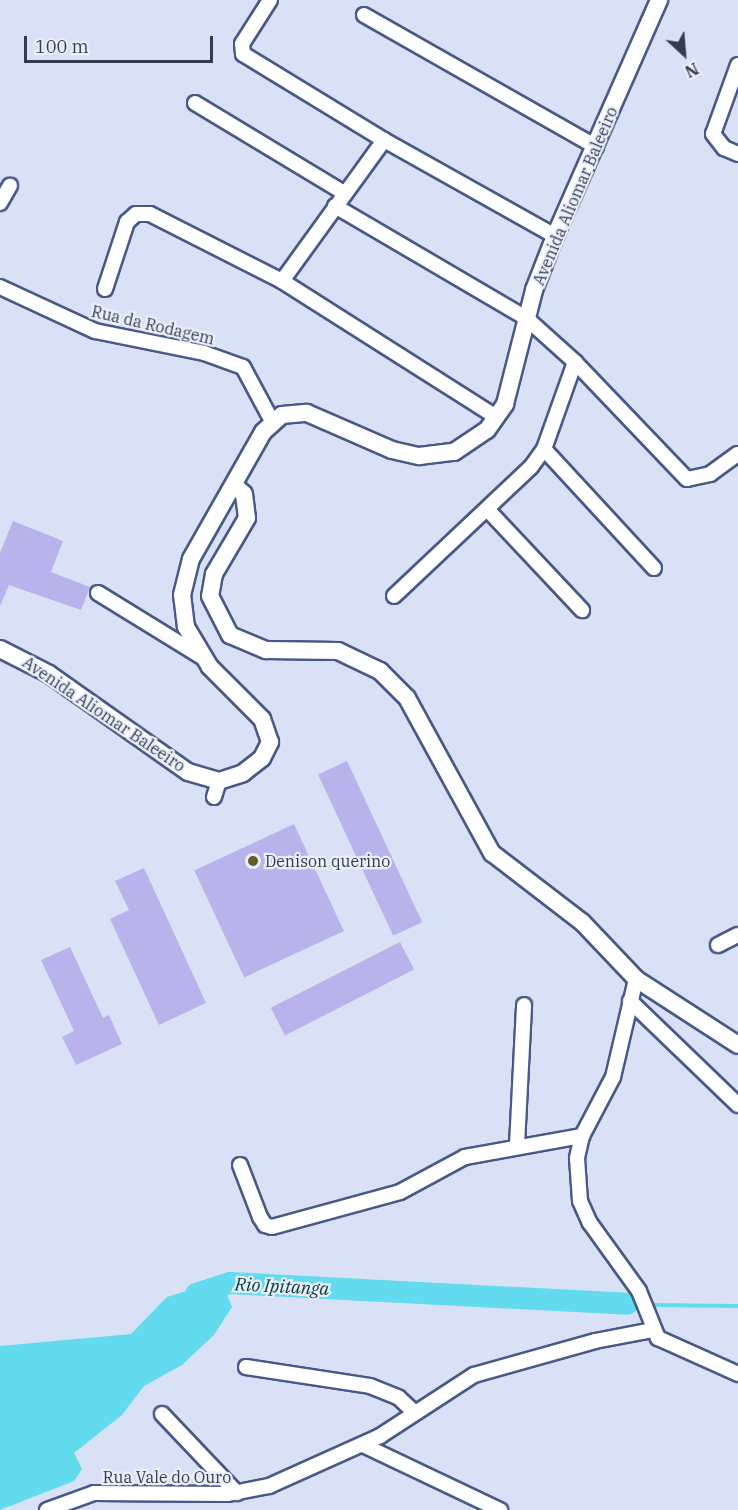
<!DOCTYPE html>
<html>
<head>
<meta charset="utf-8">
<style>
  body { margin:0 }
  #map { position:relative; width:738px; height:1510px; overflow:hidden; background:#d9e1f7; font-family:"IBM Plex Serif",serif }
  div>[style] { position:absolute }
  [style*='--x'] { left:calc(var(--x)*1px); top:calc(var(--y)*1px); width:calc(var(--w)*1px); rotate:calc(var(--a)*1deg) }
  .water>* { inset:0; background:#62dbee }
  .stream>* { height:4px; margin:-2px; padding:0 2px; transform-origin:2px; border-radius:2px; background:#62dbee }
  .river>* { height:22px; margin:-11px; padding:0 11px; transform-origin:11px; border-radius:11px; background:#62dbee }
  .building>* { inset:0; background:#b8b3ea; transform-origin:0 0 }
  .roads { filter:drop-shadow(2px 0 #495987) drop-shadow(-2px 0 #495987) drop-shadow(0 2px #495987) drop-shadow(0 -2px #495987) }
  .minor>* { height:14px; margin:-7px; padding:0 7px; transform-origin:7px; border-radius:7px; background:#fff }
  .major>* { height:16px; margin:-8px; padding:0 8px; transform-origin:8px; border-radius:8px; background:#fff }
  .dots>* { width:16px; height:16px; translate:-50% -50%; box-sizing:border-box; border:3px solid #eaeffa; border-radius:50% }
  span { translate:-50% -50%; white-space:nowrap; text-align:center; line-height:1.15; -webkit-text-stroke:4.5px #eaeffa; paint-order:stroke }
  .street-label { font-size:16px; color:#343c52 }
  .poi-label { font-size:16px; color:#343c52 }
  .left { translate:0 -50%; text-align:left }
  .water-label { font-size:18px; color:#003b43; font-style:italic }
  .north { position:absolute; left:654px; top:24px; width:60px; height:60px; -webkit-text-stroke:4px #eaeffa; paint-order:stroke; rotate:154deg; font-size:16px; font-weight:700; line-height:24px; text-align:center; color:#343c52 }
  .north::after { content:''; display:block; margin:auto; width:21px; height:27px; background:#343c52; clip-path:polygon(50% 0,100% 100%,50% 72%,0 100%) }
  .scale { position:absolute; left:24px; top:36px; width:189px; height:27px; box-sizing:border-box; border:3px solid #343c52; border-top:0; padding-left:8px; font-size:18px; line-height:21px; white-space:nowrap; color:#343c52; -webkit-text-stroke:4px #eaeffa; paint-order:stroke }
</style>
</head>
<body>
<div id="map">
  <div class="water">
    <i style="clip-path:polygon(221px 1280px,232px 1307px,214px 1335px,182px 1365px,144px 1386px,122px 1415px,74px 1453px,82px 1469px,74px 1481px,0 1510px,0 1346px,131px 1334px,167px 1297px)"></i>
  </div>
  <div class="stream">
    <i style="--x:650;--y:1305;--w:88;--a:0.7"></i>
  </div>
  <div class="river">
    <i style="--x:196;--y:1294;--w:36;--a:-18"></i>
    <i style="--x:230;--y:1283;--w:398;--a:3"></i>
  </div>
  <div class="building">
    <i style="clip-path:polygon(13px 521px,63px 541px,51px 572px,90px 587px,81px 610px,9px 585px,0 606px,0 553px)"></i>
    <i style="left:347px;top:761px;width:178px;height:32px;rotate:65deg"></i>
    <i style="left:294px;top:824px;width:118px;height:110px;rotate:65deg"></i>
    <i style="clip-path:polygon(144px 868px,206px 1003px,159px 1025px,110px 919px,129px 910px,115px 881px)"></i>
    <i style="left:400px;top:942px;width:31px;height:145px;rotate:63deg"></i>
    <i style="clip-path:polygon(70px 947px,103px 1018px,109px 1015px,122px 1044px,76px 1065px,62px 1037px,74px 1031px,41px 960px)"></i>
  </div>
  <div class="roads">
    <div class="minor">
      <i style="--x:270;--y:0;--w:52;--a:122.5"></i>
      <i style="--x:242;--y:44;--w:10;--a:84"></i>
      <i style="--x:243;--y:54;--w:165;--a:31.4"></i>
      <i style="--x:364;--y:15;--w:267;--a:29.6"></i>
      <i style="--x:738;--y:65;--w:73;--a:109.9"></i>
      <i style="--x:713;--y:134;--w:18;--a:52"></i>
      <i style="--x:724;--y:148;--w:15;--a:23"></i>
      <i style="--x:195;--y:103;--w:174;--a:31.1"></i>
      <i style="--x:0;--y:203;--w:20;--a:-60"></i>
      <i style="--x:335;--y:206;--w:221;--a:30.4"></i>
      <i style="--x:526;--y:318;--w:66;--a:41.9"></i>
      <i style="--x:575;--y:362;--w:162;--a:46.3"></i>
      <i style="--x:687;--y:479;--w:24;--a:-12"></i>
      <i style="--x:710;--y:474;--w:34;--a:-36"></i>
      <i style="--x:282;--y:281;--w:174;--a:-54.1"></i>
      <i style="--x:384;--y:140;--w:196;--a:29.3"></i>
      <i style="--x:0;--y:287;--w:105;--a:24.9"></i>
      <i style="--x:95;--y:331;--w:111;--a:11.4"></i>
      <i style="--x:204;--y:353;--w:41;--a:19.7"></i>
      <i style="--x:243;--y:367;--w:61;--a:61.8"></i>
      <i style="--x:105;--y:289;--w:71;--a:-71.8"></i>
      <i style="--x:127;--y:222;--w:12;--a:-42"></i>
      <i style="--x:136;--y:214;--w:14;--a:0"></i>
      <i style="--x:150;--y:214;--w:148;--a:26.9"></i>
      <i style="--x:282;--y:281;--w:254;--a:32.4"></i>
      <i style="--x:544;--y:449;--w:162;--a:47.3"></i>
      <i style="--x:487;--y:509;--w:139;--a:46.8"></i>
      <i style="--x:98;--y:593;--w:122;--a:31.6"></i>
      <i style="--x:394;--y:596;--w:188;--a:-43.3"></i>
      <i style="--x:531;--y:467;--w:22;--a:-54"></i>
      <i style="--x:544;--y:449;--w:92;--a:-70.4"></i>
      <i style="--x:214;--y:797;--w:17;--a:-73"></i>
      <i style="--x:718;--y:945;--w:22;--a:-27"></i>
      <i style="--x:636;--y:979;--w:101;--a:103.2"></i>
      <i style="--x:613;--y:1077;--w:67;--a:117.7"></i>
      <i style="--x:582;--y:1136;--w:23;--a:103"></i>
      <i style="--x:577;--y:1158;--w:43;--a:86"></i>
      <i style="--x:580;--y:1201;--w:24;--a:66"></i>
      <i style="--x:590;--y:1223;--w:84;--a:54.2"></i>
      <i style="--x:639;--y:1291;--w:51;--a:68"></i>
      <i style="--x:658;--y:1338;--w:88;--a:24.2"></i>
      <i style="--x:630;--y:1001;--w:150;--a:43.9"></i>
      <i style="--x:517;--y:1145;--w:140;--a:-87.1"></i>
      <i style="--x:240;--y:1165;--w:56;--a:69"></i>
      <i style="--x:260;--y:1217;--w:9;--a:58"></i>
      <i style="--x:265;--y:1225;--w:7;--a:16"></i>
      <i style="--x:272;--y:1227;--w:133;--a:-15.3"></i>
      <i style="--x:400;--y:1192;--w:74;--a:-28.3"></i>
      <i style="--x:465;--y:1157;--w:119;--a:-10.2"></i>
      <i style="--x:246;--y:1367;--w:125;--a:8.7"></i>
      <i style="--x:370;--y:1386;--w:31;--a:22"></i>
      <i style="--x:399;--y:1398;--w:19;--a:43"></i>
      <i style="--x:162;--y:1414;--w:109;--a:46.5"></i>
      <i style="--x:363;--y:1445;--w:152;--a:25.4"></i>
      <i style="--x:47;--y:1510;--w:50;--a:-19.9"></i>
      <i style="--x:94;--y:1493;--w:134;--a:0.4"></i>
      <i style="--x:228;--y:1494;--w:42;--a:-11"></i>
      <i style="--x:269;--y:1486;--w:122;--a:-24.2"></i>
      <i style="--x:380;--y:1436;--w:112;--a:-33"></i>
      <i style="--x:474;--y:1375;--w:126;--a:-15.7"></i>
      <i style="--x:595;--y:1341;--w:58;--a:-10.9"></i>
    </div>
    <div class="major">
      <i style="--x:234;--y:485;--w:13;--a:42"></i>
      <i style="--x:244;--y:494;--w:24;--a:83"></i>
      <i style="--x:247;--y:518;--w:65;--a:120.5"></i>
      <i style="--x:214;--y:574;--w:22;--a:100"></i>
      <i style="--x:210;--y:596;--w:44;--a:62.9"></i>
      <i style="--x:230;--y:635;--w:39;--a:23"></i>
      <i style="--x:266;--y:650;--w:72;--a:0.8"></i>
      <i style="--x:338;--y:651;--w:47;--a:25.5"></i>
      <i style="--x:380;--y:671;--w:38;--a:45"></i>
      <i style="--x:407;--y:698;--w:177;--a:61.3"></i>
      <i style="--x:492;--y:853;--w:113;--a:37.5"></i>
      <i style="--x:582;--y:922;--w:79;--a:46.5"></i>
      <i style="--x:636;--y:979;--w:121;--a:32.9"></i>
      <i style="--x:0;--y:649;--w:55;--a:27"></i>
      <i style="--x:49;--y:674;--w:170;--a:35.2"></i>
      <i style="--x:188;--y:772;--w:32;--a:16"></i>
      <i style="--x:219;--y:781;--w:25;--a:-18"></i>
      <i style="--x:243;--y:773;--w:24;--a:-38"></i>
      <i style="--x:262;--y:758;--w:18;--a:-63"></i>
      <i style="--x:270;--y:742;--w:24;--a:-109"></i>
      <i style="--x:262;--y:719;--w:74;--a:-135"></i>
      <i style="--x:210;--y:667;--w:47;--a:-121"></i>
      <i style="--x:186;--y:627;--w:32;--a:-97"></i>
      <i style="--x:182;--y:595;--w:37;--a:-76"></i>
      <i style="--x:191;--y:559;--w:146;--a:-60.4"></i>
      <i style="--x:263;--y:432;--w:25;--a:-42"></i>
      <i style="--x:282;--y:415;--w:25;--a:-5"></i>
      <i style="--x:307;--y:413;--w:93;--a:23.5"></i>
      <i style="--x:392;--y:450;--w:28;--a:13"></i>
      <i style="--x:419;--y:456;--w:35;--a:-7"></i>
      <i style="--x:454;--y:452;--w:40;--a:-34"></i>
      <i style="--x:487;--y:430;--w:32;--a:-55"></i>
      <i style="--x:505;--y:404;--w:118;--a:-75.7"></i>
      <i style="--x:534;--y:290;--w:58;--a:-68.7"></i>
      <i style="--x:555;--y:236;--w:258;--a:-66.2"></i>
    </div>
  </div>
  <div class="dots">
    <i style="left:253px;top:861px;background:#695725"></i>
  </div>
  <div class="street-label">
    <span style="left:575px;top:196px;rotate:-67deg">Avenida Aliomar Baleeiro</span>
    <span style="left:153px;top:325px;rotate:13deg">Rua da Rodagem</span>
    <span style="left:104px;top:714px;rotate:34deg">Avenida Aliomar Baleeiro</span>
    <span style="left:167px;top:1477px">Rua Vale do Ouro</span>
  </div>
  <div class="poi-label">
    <span class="left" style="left:265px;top:861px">Denison querino</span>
  </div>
  <div class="water-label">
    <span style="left:282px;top:1287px;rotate:3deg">Rio Ipitanga</span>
  </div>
  <div class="north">N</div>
  <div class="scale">100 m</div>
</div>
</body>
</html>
